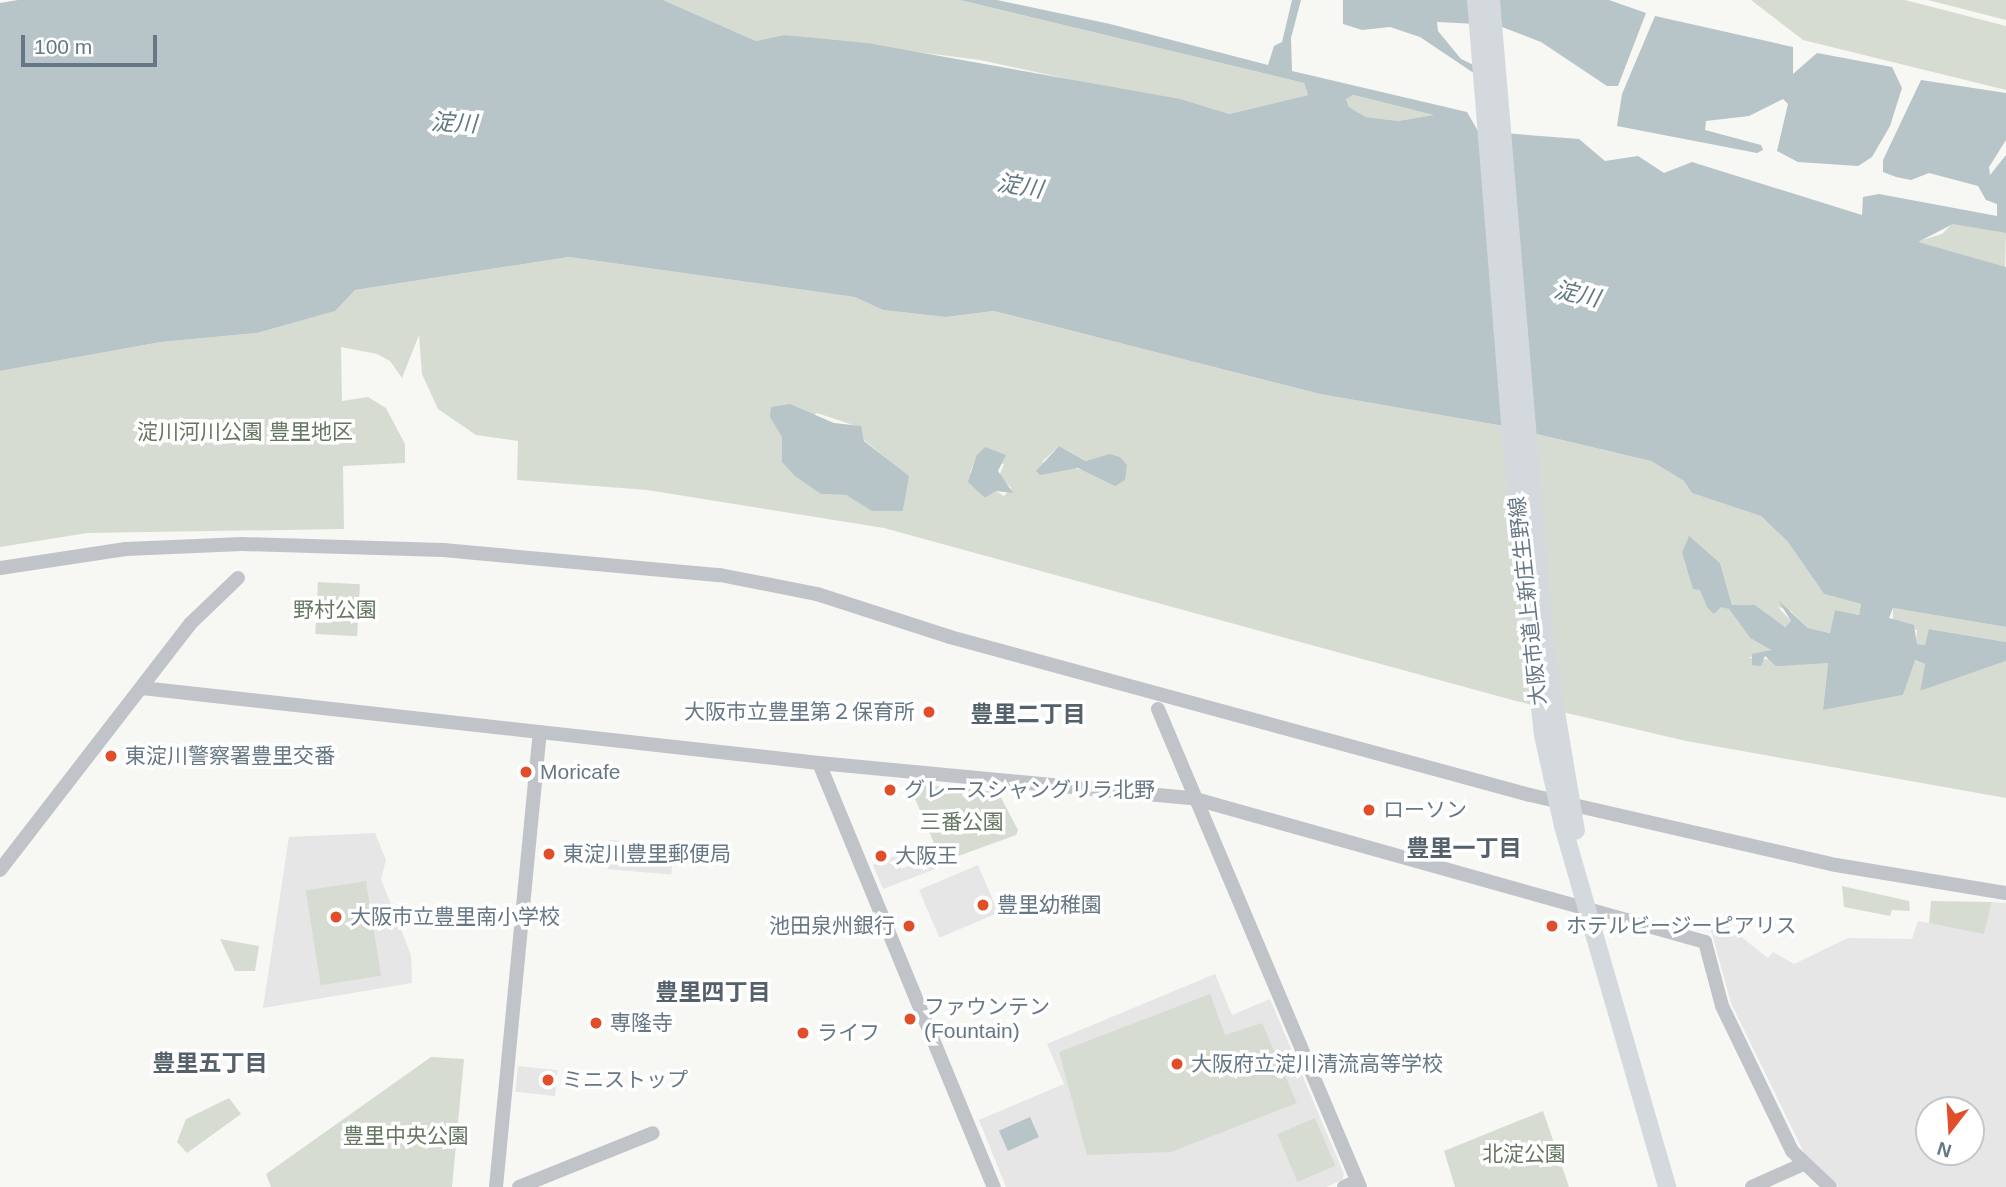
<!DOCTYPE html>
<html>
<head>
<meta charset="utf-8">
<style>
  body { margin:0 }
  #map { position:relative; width:2006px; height:1187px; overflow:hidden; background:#f7f7f4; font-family:Arial,"Noto Sans JP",sans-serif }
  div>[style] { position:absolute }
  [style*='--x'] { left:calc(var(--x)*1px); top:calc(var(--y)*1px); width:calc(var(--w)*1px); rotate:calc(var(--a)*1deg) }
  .built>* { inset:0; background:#e5e6e5; transform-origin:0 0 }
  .green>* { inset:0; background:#d7dcd3; transform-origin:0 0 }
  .water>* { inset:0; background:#b7c4c8; transform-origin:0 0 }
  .tertiary>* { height:14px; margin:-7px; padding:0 7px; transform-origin:7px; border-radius:7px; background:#c0c4c8 }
  .primary>* { height:18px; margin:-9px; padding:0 9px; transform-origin:9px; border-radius:9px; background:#d4d9dd }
  .dots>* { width:19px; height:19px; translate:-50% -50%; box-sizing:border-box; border:4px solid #fff; border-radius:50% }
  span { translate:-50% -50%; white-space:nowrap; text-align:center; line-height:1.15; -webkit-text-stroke:7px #fff; paint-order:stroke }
  .park-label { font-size:21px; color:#667761 }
  .street-label { font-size:21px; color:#667885 }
  .poi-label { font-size:21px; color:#667885 }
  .right { translate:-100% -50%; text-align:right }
  .left { translate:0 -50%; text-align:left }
  .water-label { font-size:23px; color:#627a81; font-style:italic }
  .neighbourhood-label { font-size:23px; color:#54616a; font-weight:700 }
  .north { position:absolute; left:1915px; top:1096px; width:70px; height:70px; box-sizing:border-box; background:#fff; border:2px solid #c2c9ce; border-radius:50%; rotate:197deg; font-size:19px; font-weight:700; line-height:28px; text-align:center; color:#667885 }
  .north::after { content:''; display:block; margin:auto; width:24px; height:32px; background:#e14e2a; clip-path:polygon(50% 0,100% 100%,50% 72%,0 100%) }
  .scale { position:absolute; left:21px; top:35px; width:136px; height:32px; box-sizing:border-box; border:4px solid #667885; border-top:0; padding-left:9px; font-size:21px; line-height:24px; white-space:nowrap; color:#667885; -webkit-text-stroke:5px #fff; paint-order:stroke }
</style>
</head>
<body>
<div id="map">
  <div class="built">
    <i style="clip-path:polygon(375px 833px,386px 860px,381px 879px,411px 955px,412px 983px,263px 1008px,289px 837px)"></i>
    <i style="left:609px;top:840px;width:65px;height:29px;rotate:5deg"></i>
    <i style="clip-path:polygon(896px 855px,901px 869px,930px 857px,935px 869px,883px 889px,873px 865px)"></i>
    <i style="left:978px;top:865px;width:52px;height:64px;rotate:67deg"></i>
    <i style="clip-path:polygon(evenodd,1992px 902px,2006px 903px,2006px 1187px,1839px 1187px,1809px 1163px,1731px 1003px,1709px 923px,1716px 917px,1768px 958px,1773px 952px,1794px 964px,1848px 938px,1912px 939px,1918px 921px,1984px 933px,1992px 902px,1929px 1110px,1971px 1110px,1971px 1152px,1929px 1152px,1929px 1110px)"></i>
    <i style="clip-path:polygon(1215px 974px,1232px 1015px,1270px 999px,1344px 1174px,1342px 1180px,1326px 1187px,1006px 1187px,979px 1120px,1064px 1084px,1047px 1044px)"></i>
    <i style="left:518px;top:1066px;width:40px;height:26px;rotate:6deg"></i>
  </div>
  <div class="green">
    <i style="clip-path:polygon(663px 0,960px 0,1304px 83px,1308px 95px,1229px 114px,980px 60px,784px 35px,756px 41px)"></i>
    <i style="clip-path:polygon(1751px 0,1905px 0,2006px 26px,2006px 90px,1803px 40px)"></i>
    <i style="clip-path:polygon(1928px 0,2006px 0,2006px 20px,2002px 19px)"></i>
    <i style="clip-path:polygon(1353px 95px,1370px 99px,1436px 115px,1398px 121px,1366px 117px,1349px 107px,1346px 98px)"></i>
    <i style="clip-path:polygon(1953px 223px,2006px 233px,2005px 267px,1916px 242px,1942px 234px)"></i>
    <i style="clip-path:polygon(evenodd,569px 257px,856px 297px,883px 310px,946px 317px,994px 311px,1320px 394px,1498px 425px,1651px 461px,1684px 481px,1692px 493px,1761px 516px,1788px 542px,1824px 594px,1861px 604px,1859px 615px,1835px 610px,1831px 633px,1808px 628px,1791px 611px,1778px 607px,1791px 621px,1785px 627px,1755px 605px,1732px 605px,1720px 563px,1689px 537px,1682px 552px,1700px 590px,1729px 609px,1750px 638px,1771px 650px,1748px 658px,1828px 663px,1823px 710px,1903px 695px,1914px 660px,1925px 664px,1920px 691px,2006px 661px,2006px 798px,1686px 741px,1516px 701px,884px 528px,647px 490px,517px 480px,518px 441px,476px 435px,438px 409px,422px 374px,419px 335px,402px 378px,390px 361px,377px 354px,341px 347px,342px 401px,368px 397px,386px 408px,405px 444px,405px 463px,343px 466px,344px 529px,87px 533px,0 547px,0 371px,161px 342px,257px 333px,334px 311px,355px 290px,569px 257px,817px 413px,856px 426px,864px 440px,908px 476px,903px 511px,872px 511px,846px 495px,821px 494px,782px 462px,782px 437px,817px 413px,569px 257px,1059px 446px,1087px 461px,1109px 454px,1093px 472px,1042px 462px,1059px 446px,569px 257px,976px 456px,1004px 464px,999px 476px,1011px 488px,1004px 496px,996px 491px,985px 498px,970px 473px,976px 456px)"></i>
    <i style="left:318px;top:582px;width:42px;height:52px;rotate:3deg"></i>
    <i style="clip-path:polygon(1893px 608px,2006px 627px,2006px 642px,1930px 629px,1925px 645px,1916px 644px,1917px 630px,1893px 622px)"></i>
    <i style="clip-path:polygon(913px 784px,998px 792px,1018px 830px,1016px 835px,942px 862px,910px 787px)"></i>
    <i style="left:366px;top:881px;width:96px;height:61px;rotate:81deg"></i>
    <i style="clip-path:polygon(1842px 886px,1909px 901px,1910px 911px,1892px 910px,1890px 916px,1844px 907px)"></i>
    <i style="clip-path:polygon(1931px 901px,1992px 902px,1984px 934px,1929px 923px)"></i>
    <i style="clip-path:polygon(220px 939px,259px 946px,255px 971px,235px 971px)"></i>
    <i style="clip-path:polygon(1210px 994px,1225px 1035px,1262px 1023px,1297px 1103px,1171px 1152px,1087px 1155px,1059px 1052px)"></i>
    <i style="clip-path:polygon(431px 1057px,464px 1059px,452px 1187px,271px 1187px,266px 1174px)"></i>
    <i style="clip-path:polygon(229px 1098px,241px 1114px,187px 1153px,177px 1142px,186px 1119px)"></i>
    <i style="clip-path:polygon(1543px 1111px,1569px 1187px,1455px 1187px,1444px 1151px)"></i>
    <i style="left:1315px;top:1118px;width:52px;height:41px;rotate:67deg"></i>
  </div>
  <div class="water">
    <i style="clip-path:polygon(evenodd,18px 0,663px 0,756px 41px,784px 35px,867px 43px,1180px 99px,1229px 114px,1308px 95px,1304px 83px,960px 0,997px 0,1110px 24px,1268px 65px,1274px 46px,1282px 42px,1292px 0,1301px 0,1291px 38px,1292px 71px,1467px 112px,1478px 131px,1579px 139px,1605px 161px,1638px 156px,1664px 173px,1692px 162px,1862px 215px,1863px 197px,1879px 194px,1997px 216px,1997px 204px,1986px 200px,1978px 186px,1929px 173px,1911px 180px,1896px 177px,1883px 172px,1883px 160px,1921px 80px,2006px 93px,2006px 140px,1989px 167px,1990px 175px,2006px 155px,2006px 233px,1953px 224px,1918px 242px,2006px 267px,2006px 627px,1893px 608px,1889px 618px,1914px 625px,1917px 644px,1925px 645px,1929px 629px,2006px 642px,2006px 661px,1920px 691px,1925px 664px,1915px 660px,1903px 695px,1823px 710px,1828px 663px,1776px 666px,1765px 656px,1761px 666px,1752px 665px,1752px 654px,1771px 650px,1750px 638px,1729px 609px,1721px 607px,1714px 614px,1707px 607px,1700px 590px,1693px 589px,1682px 552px,1689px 536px,1720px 563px,1732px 605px,1755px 605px,1785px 627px,1791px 621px,1778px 600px,1808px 628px,1830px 633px,1835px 610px,1859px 615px,1861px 604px,1824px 594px,1788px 542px,1761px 516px,1692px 493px,1684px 481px,1651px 461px,1498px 425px,1320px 394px,994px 311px,946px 317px,883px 310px,855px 297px,569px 257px,355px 290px,335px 311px,257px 333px,161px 342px,0 371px,0 3px,18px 0,1353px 95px,1370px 99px,1434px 115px,1398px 121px,1366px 117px,1349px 107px,1346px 99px,1353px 95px)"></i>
    <i style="clip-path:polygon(1343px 0,1609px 0,1646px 13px,1618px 86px,1607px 86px,1541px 42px,1497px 25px,1437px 22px,1438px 31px,1461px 59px,1493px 74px,1493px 86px,1420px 37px,1390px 27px,1362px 30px,1343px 24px)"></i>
    <i style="clip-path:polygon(1655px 16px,1793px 47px,1793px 74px,1817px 53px,1892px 67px,1902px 88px,1890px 126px,1872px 157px,1858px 166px,1798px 162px,1777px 151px,1788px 104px,1783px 99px,1749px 116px,1706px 121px,1705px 130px,1761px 145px,1763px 150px,1757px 153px,1617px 126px,1622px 94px)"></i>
    <i style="clip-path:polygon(790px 404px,834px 423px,861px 426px,864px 441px,909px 476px,903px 511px,872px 511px,846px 495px,821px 494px,795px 476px,782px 462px,782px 437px,770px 417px,771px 407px)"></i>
    <i style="clip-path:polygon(1059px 446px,1086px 461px,1109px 454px,1120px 457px,1127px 465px,1125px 480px,1115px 486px,1078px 468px,1040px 475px,1036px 471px)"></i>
    <i style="clip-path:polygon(985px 447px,1006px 455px,998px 471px,1013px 493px,996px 491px,985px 498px,968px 482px,976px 456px)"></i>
    <i style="left:1030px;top:1117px;width:22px;height:34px;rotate:66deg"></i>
  </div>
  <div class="tertiary">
    <i style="--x:0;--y:568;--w:127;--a:-8.6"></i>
    <i style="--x:126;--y:549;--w:116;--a:-2.5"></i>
    <i style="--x:242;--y:544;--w:201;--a:1.7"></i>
    <i style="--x:443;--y:550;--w:278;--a:5.2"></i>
    <i style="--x:720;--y:575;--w:99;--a:11.1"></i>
    <i style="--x:817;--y:594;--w:140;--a:17.9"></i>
    <i style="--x:950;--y:637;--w:601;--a:15.24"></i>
    <i style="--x:1530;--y:795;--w:314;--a:12.9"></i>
    <i style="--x:1836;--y:865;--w:172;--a:9.4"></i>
    <i style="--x:142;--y:688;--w:681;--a:6.32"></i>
    <i style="--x:819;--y:763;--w:375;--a:5.4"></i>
    <i style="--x:1192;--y:798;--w:533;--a:15.68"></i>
    <i style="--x:1705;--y:942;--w:66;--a:75.1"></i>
    <i style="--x:1722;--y:1006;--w:161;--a:64.2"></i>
    <i style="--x:1792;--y:1151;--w:52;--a:43.5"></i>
    <i style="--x:1158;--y:709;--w:519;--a:67.09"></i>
    <i style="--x:819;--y:763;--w:459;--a:67.6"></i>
    <i style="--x:0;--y:870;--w:312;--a:-52.3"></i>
    <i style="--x:191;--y:623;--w:65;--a:-43.8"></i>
    <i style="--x:496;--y:1187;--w:457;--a:-84.5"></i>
    <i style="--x:519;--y:1187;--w:144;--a:-21.9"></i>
    <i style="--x:1344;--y:1187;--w:14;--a:-25"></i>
    <i style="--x:1752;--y:1187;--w:54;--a:-24.2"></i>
  </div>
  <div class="primary">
    <i style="--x:1476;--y:0;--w:460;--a:85.4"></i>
    <i style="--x:1513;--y:459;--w:278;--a:83.8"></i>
    <i style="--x:1543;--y:735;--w:93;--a:77.6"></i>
    <i style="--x:1563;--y:826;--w:376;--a:73.9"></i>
    <i style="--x:1491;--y:0;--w:654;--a:85.18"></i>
    <i style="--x:1546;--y:652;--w:181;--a:80.5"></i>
  </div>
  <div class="dots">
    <i style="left:929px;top:712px;background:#e14e2a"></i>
    <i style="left:111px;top:756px;background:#e14e2a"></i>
    <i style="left:526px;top:772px;background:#e14e2a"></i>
    <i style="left:890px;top:790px;background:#e14e2a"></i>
    <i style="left:1369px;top:810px;background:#e14e2a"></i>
    <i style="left:549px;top:854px;background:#e14e2a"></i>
    <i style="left:881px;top:856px;background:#e14e2a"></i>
    <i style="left:983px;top:905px;background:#e14e2a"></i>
    <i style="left:336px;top:917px;background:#e14e2a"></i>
    <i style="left:909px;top:926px;background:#e14e2a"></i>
    <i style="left:1552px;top:926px;background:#e14e2a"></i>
    <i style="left:910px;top:1019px;background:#e14e2a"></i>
    <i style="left:596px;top:1023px;background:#e14e2a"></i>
    <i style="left:803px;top:1033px;background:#e14e2a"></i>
    <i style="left:1177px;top:1064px;background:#e14e2a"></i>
    <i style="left:548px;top:1080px;background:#e14e2a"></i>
  </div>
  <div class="park-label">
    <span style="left:245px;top:432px">淀川河川公園 豊里地区</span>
    <span style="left:335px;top:610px">野村公園</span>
    <span style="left:962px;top:822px">三番公園</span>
    <span style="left:406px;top:1136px">豊里中央公園</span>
    <span style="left:1524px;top:1154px">北淀公園</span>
  </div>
  <div class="street-label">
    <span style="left:1528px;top:601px;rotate:-96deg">大阪市道上新庄生野線</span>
  </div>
  <div class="poi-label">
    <span class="right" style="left:915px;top:712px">大阪市立豊里第２保育所</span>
    <span class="left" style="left:125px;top:756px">東淀川警察署豊里交番</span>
    <span class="left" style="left:540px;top:772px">Moricafe</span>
    <span class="left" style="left:904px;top:790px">グレースシャングリラ北野</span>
    <span class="left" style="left:1383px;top:810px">ローソン</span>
    <span class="left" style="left:563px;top:854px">東淀川豊里郵便局</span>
    <span class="left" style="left:895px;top:856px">大阪王</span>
    <span class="left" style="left:997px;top:905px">豊里幼稚園</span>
    <span class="left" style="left:350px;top:917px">大阪市立豊里南小学校</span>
    <span class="right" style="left:895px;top:926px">池田泉州銀行</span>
    <span class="left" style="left:1566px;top:926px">ホテルビージーピアリス</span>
    <span class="left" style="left:924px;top:1019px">ファウンテン<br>(Fountain)</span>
    <span class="left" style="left:610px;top:1023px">専隆寺</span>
    <span class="left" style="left:817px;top:1033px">ライフ</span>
    <span class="left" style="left:1191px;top:1064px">大阪府立淀川清流高等学校</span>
    <span class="left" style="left:562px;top:1080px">ミニストップ</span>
  </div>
  <div class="water-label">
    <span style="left:454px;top:123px;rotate:3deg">淀川</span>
    <span style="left:1020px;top:186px;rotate:9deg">淀川</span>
    <span style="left:1577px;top:294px;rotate:13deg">淀川</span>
  </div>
  <div class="neighbourhood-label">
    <span style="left:1028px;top:714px">豊里二丁目</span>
    <span style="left:1464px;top:848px">豊里一丁目</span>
    <span style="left:713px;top:992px">豊里四丁目</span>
    <span style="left:210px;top:1063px">豊里五丁目</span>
  </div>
  <div class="north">N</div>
  <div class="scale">100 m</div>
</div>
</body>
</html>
